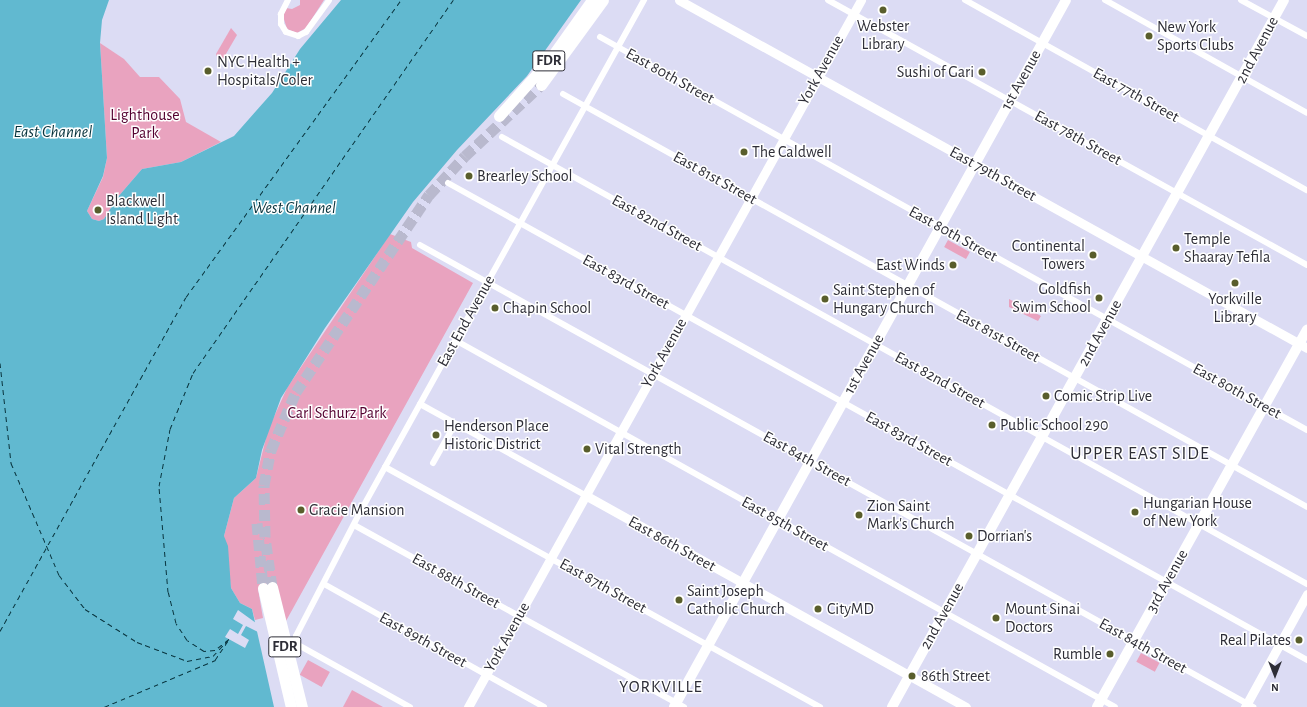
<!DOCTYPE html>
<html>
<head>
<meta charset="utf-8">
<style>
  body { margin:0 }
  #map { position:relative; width:1307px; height:707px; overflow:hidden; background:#dcdcf4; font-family:"Alegreya Sans",sans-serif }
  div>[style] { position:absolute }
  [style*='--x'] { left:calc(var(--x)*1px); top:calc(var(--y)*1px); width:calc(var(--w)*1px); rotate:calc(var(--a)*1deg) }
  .green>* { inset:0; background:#e9a3bf; transform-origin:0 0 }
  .water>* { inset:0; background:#61b9d0 }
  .pier>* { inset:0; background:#dcdcf4 }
  .ferry>* { height:1px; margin-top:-0.5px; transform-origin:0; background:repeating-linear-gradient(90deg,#08343e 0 5px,transparent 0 9px) }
  .motorway-tunnel>* { height:11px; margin-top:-5.5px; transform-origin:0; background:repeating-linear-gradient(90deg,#b9b9ce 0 11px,transparent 0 16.5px) }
  .minor>* { height:6px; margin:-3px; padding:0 3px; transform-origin:3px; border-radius:3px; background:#fff }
  .secondary>* { height:9px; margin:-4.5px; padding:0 4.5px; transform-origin:4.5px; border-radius:4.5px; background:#fff }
  .primary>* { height:10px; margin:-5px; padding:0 5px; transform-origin:5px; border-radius:5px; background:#fff }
  .motorway>* { height:11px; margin:-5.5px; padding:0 5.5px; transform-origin:5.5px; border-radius:5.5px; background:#fff }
  .dots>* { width:11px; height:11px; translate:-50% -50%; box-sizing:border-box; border:2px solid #fff; border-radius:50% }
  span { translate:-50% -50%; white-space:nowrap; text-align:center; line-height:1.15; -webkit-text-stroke:3px #fff; paint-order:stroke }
  .shield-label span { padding:1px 3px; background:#fff; border:1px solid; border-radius:3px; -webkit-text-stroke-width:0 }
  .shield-label { font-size:15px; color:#2e2e37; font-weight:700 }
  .poi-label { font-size:16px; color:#2e2e37 }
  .left { translate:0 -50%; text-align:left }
  .right { translate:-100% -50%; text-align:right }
  .street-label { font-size:16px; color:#2e2e37 }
  .park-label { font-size:16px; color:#540030 }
  .water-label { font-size:17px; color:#08343e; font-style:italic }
  .neighbourhood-label { font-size:17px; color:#2e2e37; letter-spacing:1px }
  .quarter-label { font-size:18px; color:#2e2e37; letter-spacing:1px }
  .north { position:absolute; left:1255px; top:655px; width:40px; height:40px; -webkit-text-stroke:3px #fff; paint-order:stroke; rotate:180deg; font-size:11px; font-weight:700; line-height:16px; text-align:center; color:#2e2e37 }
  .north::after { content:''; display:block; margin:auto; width:14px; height:18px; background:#2e2e37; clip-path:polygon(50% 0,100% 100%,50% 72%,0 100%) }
</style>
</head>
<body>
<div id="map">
  <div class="green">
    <i style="clip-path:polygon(300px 0,324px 0,306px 28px,297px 33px,287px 29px,283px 16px,286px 8px,292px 9px,300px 5px)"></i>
    <i style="clip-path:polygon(231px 28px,237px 35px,223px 59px,218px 59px,216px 54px)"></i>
    <i style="clip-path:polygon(100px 43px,124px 59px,140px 77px,159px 77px,180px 99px,186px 122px,221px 142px,181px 162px,142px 169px,117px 198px,104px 219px,99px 221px,92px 219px,87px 211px,103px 177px,107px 158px)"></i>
    <i style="clip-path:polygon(390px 234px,411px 242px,412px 248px,473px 283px,286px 621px,285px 623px,258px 589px,263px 618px,255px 620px,252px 609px,240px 603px,231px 588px,224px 536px,234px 498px,256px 478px,268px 430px,287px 388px)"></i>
    <i style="left:948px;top:240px;width:25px;height:8px;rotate:29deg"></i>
    <i style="clip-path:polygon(1009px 299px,1041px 316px,1038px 321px,1009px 307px)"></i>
    <i style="left:1141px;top:653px;width:21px;height:10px;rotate:28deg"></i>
    <i style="left:308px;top:660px;width:25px;height:17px;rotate:29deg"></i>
    <i style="clip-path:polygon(352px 690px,383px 707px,343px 707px)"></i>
  </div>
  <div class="water">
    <i style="clip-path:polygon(0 0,109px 0,102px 20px,100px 43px,107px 158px,103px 176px,87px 211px,92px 219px,99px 221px,104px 219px,117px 198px,142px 169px,181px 162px,234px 136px,272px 93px,300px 49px,341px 0,581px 0,527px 76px,457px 150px,413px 202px,325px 328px,281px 398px,262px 450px,256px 478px,234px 498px,224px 536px,228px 546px,231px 588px,240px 603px,252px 609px,274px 707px,0 707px)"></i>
  </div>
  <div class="pier">
    <i style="clip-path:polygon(238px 610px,256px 623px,258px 632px,246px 626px,241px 635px,249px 640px,245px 648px,225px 637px,230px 629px,238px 634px,243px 625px,233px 619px)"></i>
  </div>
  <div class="ferry">
    <i style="--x:0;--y:363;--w:101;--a:83.7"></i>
    <i style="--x:11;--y:463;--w:122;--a:66.8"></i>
    <i style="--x:59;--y:575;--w:43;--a:52.6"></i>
    <i style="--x:85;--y:609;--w:62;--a:32.4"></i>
    <i style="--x:137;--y:642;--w:53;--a:20.8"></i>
    <i style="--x:187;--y:661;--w:26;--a:-11"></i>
    <i style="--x:213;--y:656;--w:21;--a:-47"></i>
    <i style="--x:0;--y:631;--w:382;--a:-60.9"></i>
    <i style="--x:186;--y:297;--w:367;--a:-54.1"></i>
    <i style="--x:229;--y:639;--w:18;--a:142"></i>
    <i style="--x:215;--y:650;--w:11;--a:175"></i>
    <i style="--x:204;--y:651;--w:20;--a:-147"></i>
    <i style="--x:187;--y:640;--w:20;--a:-123"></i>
    <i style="--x:176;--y:623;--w:32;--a:-104"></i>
    <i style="--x:168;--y:592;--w:106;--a:-94.9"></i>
    <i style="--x:159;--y:486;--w:58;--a:-79.1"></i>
    <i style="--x:170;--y:429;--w:61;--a:-67.7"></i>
    <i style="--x:193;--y:373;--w:455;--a:-55.1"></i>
    <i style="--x:104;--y:707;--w:121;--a:-22.9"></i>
    <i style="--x:215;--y:660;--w:25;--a:-56"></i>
  </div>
  <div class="motorway-tunnel">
    <i style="--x:257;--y:523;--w:65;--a:84.7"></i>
    <i style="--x:272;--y:587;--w:50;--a:-98"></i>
    <i style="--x:265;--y:537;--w:52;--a:-91.1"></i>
    <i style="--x:264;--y:485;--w:36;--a:-79"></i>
    <i style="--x:271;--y:450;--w:63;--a:-66.7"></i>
    <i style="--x:296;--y:392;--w:238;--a:-56"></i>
    <i style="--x:429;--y:195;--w:53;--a:-47.3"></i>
    <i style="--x:465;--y:156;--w:104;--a:-43.1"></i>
  </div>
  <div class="minor">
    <i style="--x:288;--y:0;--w:16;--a:117"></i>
    <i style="--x:281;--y:14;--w:10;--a:90"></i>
    <i style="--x:281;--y:24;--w:9;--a:58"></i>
    <i style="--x:286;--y:32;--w:13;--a:18"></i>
    <i style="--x:298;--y:36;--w:9;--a:-27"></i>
    <i style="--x:306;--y:32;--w:39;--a:-54"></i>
    <i style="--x:828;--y:0;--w:547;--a:28.95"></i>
    <i style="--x:965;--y:0;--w:391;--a:29.1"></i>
    <i style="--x:1105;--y:0;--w:231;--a:29.2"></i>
    <i style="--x:1241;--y:0;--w:75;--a:28.6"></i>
    <i style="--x:600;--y:37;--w:809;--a:29.07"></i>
    <i style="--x:563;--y:94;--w:851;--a:29.03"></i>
    <i style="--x:502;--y:137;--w:921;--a:29.04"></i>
    <i style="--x:448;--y:183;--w:983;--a:29.04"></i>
    <i style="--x:420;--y:245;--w:953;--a:29.01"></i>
    <i style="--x:455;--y:340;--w:755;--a:29.08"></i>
    <i style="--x:420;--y:404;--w:188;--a:28.9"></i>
    <i style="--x:433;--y:463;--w:45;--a:-60.6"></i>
    <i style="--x:385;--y:467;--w:497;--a:28.9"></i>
    <i style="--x:354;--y:525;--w:377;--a:28.9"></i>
    <i style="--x:324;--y:584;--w:252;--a:29.2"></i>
    <i style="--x:410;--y:707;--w:128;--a:-151"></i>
    <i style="--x:298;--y:645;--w:9;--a:-103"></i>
    <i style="--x:296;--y:636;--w:137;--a:-62.7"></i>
    <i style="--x:359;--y:514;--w:588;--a:-60.99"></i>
  </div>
  <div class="secondary">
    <i style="--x:679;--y:0;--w:718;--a:28.99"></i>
    <i style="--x:585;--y:495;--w:436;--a:29.1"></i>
    <i style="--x:468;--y:707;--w:809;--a:-60.93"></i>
    <i style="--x:1245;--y:707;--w:129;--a:-61.2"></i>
  </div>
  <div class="primary">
    <i style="--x:674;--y:707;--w:808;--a:-60.99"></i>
    <i style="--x:892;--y:707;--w:808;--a:-60.99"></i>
    <i style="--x:1097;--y:707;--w:432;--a:-60.9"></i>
  </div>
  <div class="motorway">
    <i style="--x:541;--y:85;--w:105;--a:-53.9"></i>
    <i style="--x:499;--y:116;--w:76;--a:-48.2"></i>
    <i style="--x:550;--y:59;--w:72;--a:-54.6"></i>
    <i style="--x:272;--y:587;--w:124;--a:76"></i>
    <i style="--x:263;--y:588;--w:122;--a:76.8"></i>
  </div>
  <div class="dots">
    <i style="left:883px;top:10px;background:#595e2c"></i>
    <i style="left:1149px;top:36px;background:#595e2c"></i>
    <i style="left:208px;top:71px;background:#595e2c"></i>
    <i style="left:982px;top:72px;background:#595e2c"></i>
    <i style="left:744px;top:152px;background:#595e2c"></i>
    <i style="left:469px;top:176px;background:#595e2c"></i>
    <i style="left:98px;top:210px;background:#595e2c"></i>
    <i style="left:1176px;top:248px;background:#595e2c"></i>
    <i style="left:1093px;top:255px;background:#595e2c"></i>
    <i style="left:953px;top:265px;background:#595e2c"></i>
    <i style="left:1235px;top:283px;background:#595e2c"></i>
    <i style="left:1099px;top:298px;background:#595e2c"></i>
    <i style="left:825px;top:299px;background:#595e2c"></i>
    <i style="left:495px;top:308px;background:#595e2c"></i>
    <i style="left:1046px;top:396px;background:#595e2c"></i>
    <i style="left:992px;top:425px;background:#595e2c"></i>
    <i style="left:436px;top:435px;background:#595e2c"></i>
    <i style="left:587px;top:449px;background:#595e2c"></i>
    <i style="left:301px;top:510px;background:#595e2c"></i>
    <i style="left:1135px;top:512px;background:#595e2c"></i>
    <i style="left:859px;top:515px;background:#595e2c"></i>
    <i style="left:969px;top:536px;background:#595e2c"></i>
    <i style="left:679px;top:600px;background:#595e2c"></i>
    <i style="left:818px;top:609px;background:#595e2c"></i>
    <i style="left:996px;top:618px;background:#595e2c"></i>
    <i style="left:1299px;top:640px;background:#595e2c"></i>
    <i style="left:1110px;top:654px;background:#595e2c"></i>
    <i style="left:912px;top:676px;background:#595e2c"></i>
  </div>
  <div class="shield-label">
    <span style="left:549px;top:61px">FDR</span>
    <span style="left:285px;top:647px">FDR</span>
  </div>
  <div class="poi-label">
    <span style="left:883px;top:35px">Webster<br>Library</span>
    <span class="left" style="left:1157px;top:36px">New York<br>Sports Clubs</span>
    <span class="left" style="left:217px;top:71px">NYC Health +<br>Hospitals/Coler</span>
    <span class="right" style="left:974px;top:72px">Sushi of Gari</span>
    <span class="left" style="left:752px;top:152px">The Caldwell</span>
    <span class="left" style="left:477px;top:176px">Brearley School</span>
    <span class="left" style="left:106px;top:210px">Blackwell<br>Island Light</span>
    <span class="left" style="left:1184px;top:248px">Temple<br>Shaaray Tefila</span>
    <span class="right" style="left:1085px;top:255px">Continental<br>Towers</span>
    <span class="right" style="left:945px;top:265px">East Winds</span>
    <span class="right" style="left:1091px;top:298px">Goldfish<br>Swim School</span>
    <span class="left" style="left:833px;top:299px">Saint Stephen of<br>Hungary Church</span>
    <span style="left:1235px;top:308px">Yorkville<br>Library</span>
    <span class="left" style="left:503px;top:308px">Chapin School</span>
    <span class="left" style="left:1054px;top:396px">Comic Strip Live</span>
    <span class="left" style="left:1000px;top:425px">Public School 290</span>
    <span class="left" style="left:444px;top:435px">Henderson Place<br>Historic District</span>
    <span class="left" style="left:595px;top:449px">Vital Strength</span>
    <span class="left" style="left:1143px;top:512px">Hungarian House<br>of New York</span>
    <span class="left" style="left:867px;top:515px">Zion Saint<br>Mark's Church</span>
    <span class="left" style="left:309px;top:510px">Gracie Mansion</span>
    <span class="left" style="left:977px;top:536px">Dorrian's</span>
    <span class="left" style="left:687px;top:600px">Saint Joseph<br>Catholic Church</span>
    <span class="left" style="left:827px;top:609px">CityMD</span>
    <span class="left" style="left:1005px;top:618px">Mount Sinai<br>Doctors</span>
    <span class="right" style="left:1291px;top:640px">Real Pilates</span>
    <span class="right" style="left:1102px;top:654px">Rumble</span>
    <span class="left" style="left:921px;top:676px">86th Street</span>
  </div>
  <div class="street-label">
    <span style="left:1257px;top:50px;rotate:-62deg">2nd Avenue</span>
    <span style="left:821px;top:70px;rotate:-61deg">York Avenue</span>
    <span style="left:670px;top:76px;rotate:29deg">East 80th Street</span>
    <span style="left:1021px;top:80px;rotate:-61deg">1st Avenue</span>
    <span style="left:1136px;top:95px;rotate:29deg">East 77th Street</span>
    <span style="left:1078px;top:138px;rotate:29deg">East 78th Street</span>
    <span style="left:993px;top:174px;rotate:29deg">East 79th Street</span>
    <span style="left:715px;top:178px;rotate:29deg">East 81st Street</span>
    <span style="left:657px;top:223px;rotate:29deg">East 82nd Street</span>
    <span style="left:953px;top:234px;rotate:29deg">East 80th Street</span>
    <span style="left:626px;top:282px;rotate:29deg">East 83rd Street</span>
    <span style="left:466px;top:321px;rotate:-61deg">East End Avenue</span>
    <span style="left:1100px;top:333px;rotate:-61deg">2nd Avenue</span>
    <span style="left:998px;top:336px;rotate:29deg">East 81st Street</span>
    <span style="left:664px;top:353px;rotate:-61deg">York Avenue</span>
    <span style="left:864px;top:364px;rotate:-61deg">1st Avenue</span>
    <span style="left:940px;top:380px;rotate:29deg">East 82nd Street</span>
    <span style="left:1237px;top:391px;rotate:29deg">East 80th Street</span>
    <span style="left:909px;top:439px;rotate:29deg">East 83rd Street</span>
    <span style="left:807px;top:459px;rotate:29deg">East 84th Street</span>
    <span style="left:785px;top:524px;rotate:29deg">East 85th Street</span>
    <span style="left:672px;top:544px;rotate:29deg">East 86th Street</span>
    <span style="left:456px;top:581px;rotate:29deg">East 88th Street</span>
    <span style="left:1167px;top:581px;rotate:-61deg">3rd Avenue</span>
    <span style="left:603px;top:586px;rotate:29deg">East 87th Street</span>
    <span style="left:942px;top:616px;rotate:-61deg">2nd Avenue</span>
    <span style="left:507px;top:637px;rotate:-61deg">York Avenue</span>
    <span style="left:423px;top:640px;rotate:29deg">East 89th Street</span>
    <span style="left:1143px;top:646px;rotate:29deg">East 84th Street</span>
  </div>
  <div class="park-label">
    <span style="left:145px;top:124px">Lighthouse<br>Park</span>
    <span style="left:337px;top:413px">Carl Schurz Park</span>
  </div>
  <div class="water-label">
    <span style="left:53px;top:132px">East Channel</span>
    <span style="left:294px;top:208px">West Channel</span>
  </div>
  <div class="neighbourhood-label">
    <span style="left:661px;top:687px">YORKVILLE</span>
  </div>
  <div class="quarter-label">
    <span style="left:1140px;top:454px">UPPER EAST SIDE</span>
  </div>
  <div class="north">N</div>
</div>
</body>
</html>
